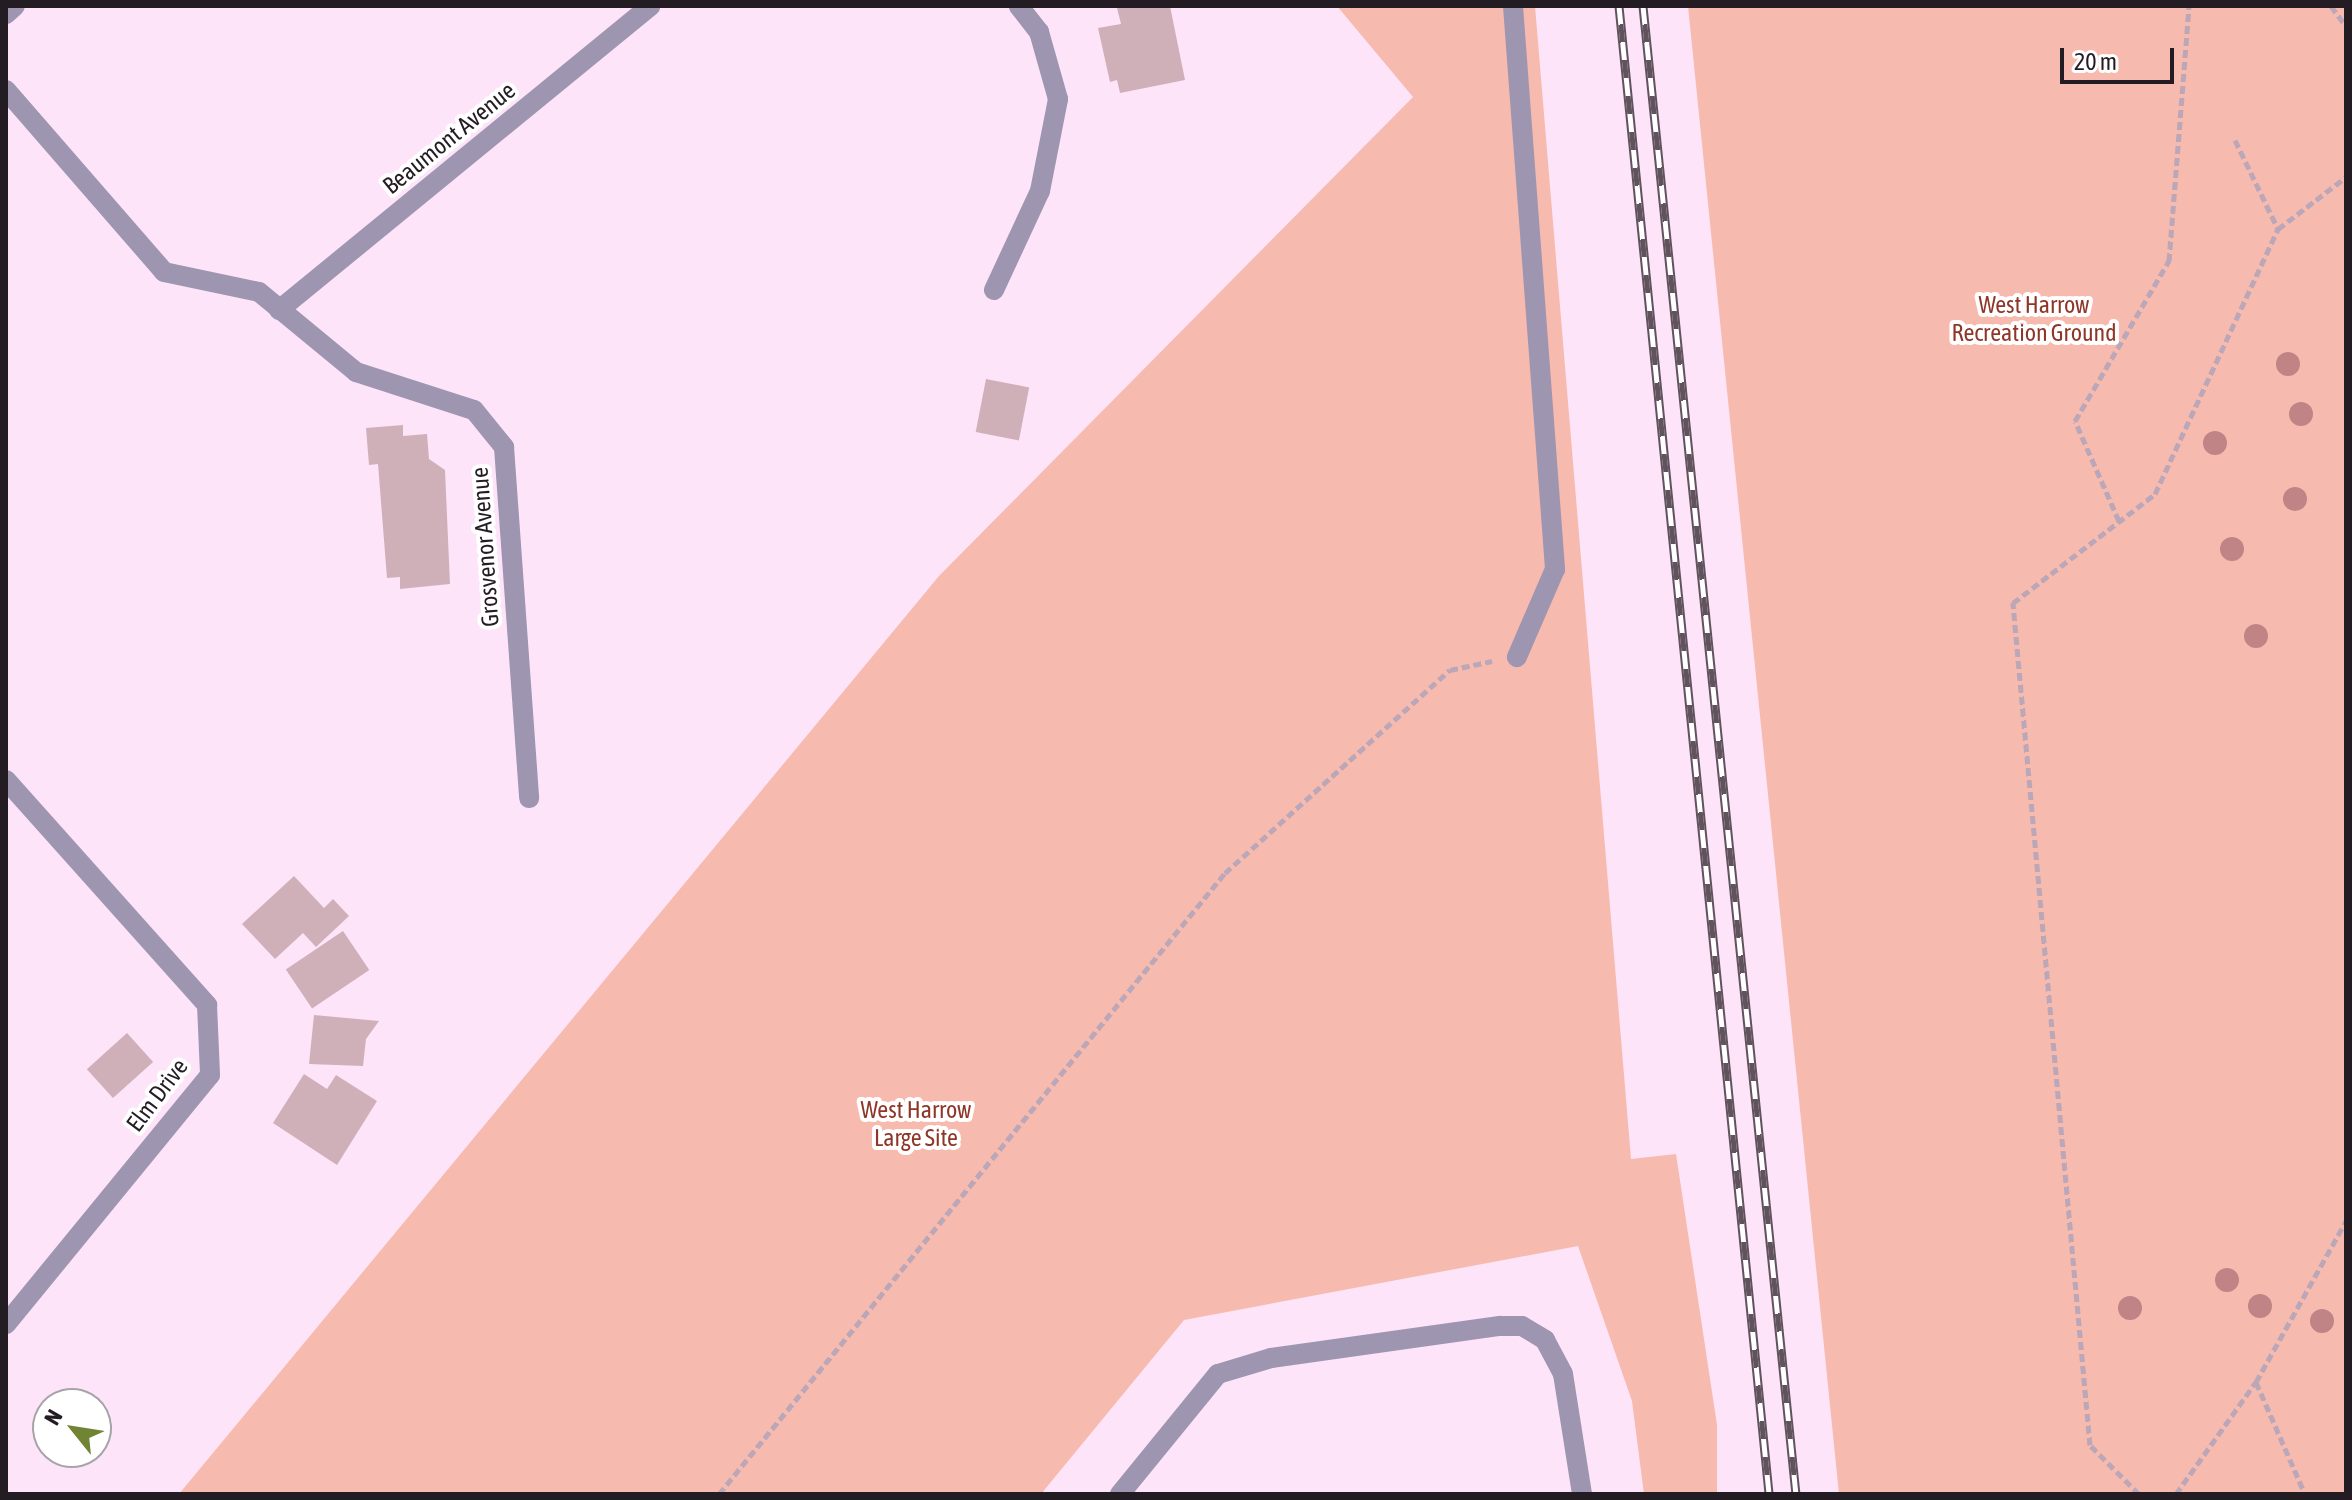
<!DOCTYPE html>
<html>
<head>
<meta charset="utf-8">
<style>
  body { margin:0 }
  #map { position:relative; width:2352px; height:1500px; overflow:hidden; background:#fde4f9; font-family:"Asap Condensed",sans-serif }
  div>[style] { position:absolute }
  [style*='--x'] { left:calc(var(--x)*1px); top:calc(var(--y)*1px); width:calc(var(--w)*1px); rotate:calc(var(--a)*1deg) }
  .green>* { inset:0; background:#f6baae }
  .building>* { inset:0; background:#d0b0b8; transform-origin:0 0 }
  .path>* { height:5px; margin-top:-2.5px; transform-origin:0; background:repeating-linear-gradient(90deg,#bba7b8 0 8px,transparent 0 12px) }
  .minor>* { height:20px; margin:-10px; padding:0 10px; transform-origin:10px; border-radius:10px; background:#9e95b1 }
  .rail>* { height:9px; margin-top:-4.5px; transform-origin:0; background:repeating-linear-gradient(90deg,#fff 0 18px,#60535e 0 36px); box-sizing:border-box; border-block:2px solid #60535e }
  .trees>* { width:24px; height:24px; margin:-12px; border-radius:50%; background:#c08486 }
  span { translate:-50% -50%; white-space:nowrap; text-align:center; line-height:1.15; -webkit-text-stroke:8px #fff; paint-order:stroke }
  .street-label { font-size:24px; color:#241c23 }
  .park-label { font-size:24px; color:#8f3628 }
  .frame { position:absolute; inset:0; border:8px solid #241c23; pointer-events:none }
  .north { position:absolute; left:32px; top:1388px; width:80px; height:80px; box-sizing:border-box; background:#fff; border:2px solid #a7a4a7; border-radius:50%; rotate:300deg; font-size:22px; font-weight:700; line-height:32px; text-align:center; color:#241c23 }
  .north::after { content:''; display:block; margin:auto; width:28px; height:36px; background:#708434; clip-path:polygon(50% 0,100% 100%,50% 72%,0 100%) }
  .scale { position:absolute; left:2060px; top:48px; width:114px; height:36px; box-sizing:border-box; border:4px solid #241c23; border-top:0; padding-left:10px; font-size:24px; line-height:28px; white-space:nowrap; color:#241c23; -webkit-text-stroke:6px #fff; paint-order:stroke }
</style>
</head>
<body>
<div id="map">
  <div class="green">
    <i style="clip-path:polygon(1337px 6px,1535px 6px,1631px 1159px,1676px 1154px,1717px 1425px,1717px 1494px,1644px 1494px,1632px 1401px,1578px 1246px,1184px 1320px,1041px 1494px,179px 1494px,939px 576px,1413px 97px)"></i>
    <i style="clip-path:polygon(1688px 6px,2346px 6px,2346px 1494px,1839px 1494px)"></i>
  </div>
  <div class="building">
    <i style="clip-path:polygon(1170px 6px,1185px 80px,1120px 93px,1117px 80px,1110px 82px,1098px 28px,1121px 24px,1117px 8px)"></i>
    <i style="left:986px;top:379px;width:44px;height:54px;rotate:11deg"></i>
    <i style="clip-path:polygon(403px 425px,403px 436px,427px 434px,429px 459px,445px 470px,450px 584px,400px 589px,400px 577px,387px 578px,378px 464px,369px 465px,366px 428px)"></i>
    <i style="clip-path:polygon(294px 876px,324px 908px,333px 899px,349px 916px,316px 947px,303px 933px,275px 959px,242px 924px)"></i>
    <i style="left:343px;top:931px;width:47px;height:69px;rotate:56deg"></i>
    <i style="clip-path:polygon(314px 1015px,379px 1021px,366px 1039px,363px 1066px,309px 1064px)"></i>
    <i style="left:127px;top:1033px;width:39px;height:54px;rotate:48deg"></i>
    <i style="clip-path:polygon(304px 1074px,327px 1089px,336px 1075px,377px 1101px,337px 1165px,273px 1123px)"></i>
  </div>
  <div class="path">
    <i style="--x:2331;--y:6;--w:25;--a:53"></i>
    <i style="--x:2235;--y:140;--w:99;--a:64.2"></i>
    <i style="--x:2119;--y:521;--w:109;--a:-113.7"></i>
    <i style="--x:2075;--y:421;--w:186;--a:-59.6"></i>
    <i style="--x:2169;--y:261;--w:256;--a:-85.5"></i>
    <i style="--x:2256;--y:1382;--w:122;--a:66.4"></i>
    <i style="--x:719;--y:1494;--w:801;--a:-50.83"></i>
    <i style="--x:1225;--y:873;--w:303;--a:-42.1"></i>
    <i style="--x:1450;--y:670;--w:43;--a:-12.1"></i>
    <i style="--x:2139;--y:1494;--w:69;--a:-135"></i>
    <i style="--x:2090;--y:1445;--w:846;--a:-95.23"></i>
    <i style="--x:2013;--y:603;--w:179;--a:-37.5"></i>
    <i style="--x:2155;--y:494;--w:292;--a:-65.1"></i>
    <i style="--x:2278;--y:229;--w:86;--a:-37.4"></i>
    <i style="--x:2176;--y:1494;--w:138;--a:-54.5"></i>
    <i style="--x:2256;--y:1382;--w:184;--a:-60.8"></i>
  </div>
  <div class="minor">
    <i style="--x:1513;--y:6;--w:565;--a:85.73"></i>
    <i style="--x:1555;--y:569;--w:96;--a:113.4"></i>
    <i style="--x:6;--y:14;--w:12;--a:-42"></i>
    <i style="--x:6;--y:90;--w:241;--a:49"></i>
    <i style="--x:164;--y:272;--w:97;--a:11.9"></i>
    <i style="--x:259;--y:292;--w:126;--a:39.5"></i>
    <i style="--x:356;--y:372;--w:124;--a:17.9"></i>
    <i style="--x:474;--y:410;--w:48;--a:51"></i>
    <i style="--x:504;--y:447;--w:352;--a:85.9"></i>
    <i style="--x:994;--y:290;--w:109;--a:-65.1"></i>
    <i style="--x:1040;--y:191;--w:94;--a:-78.9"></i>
    <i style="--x:1058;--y:99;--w:70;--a:-105.8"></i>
    <i style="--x:1039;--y:32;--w:33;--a:-128"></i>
    <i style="--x:279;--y:310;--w:480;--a:-39.3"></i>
    <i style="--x:6;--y:780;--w:302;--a:48.2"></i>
    <i style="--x:207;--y:1005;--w:70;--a:87.5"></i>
    <i style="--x:210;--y:1075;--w:322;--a:129.3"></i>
    <i style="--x:1120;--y:1494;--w:155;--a:-50.8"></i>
    <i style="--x:1218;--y:1374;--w:55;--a:-16.8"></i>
    <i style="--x:1271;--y:1358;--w:231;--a:-8"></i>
    <i style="--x:1500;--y:1326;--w:22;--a:0"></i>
    <i style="--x:1522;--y:1326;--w:27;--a:31"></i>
    <i style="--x:1545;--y:1340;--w:38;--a:62"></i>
    <i style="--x:1563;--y:1374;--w:121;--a:81"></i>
  </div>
  <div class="rail">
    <i style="--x:1619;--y:6;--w:1496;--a:84.24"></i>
    <i style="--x:1643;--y:6;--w:1496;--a:84.13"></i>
  </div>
  <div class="trees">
    <i style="left:2288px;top:364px"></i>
    <i style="left:2301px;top:414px"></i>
    <i style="left:2215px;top:443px"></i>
    <i style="left:2295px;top:499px"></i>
    <i style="left:2232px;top:549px"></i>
    <i style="left:2256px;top:636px"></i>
    <i style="left:2227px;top:1280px"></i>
    <i style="left:2260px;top:1306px"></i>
    <i style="left:2130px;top:1308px"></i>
    <i style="left:2322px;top:1321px"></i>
  </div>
  <div class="street-label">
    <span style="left:449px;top:138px;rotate:-39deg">Beaumont Avenue</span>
    <span style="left:485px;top:547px;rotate:-94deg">Grosvenor Avenue</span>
    <span style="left:157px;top:1095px;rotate:-53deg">Elm Drive</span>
  </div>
  <div class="park-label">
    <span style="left:2034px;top:319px">West Harrow<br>Recreation Ground</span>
    <span style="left:916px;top:1124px">West Harrow<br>Large Site</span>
  </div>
  <div class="frame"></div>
  <div class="north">N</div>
  <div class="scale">20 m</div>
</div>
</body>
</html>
